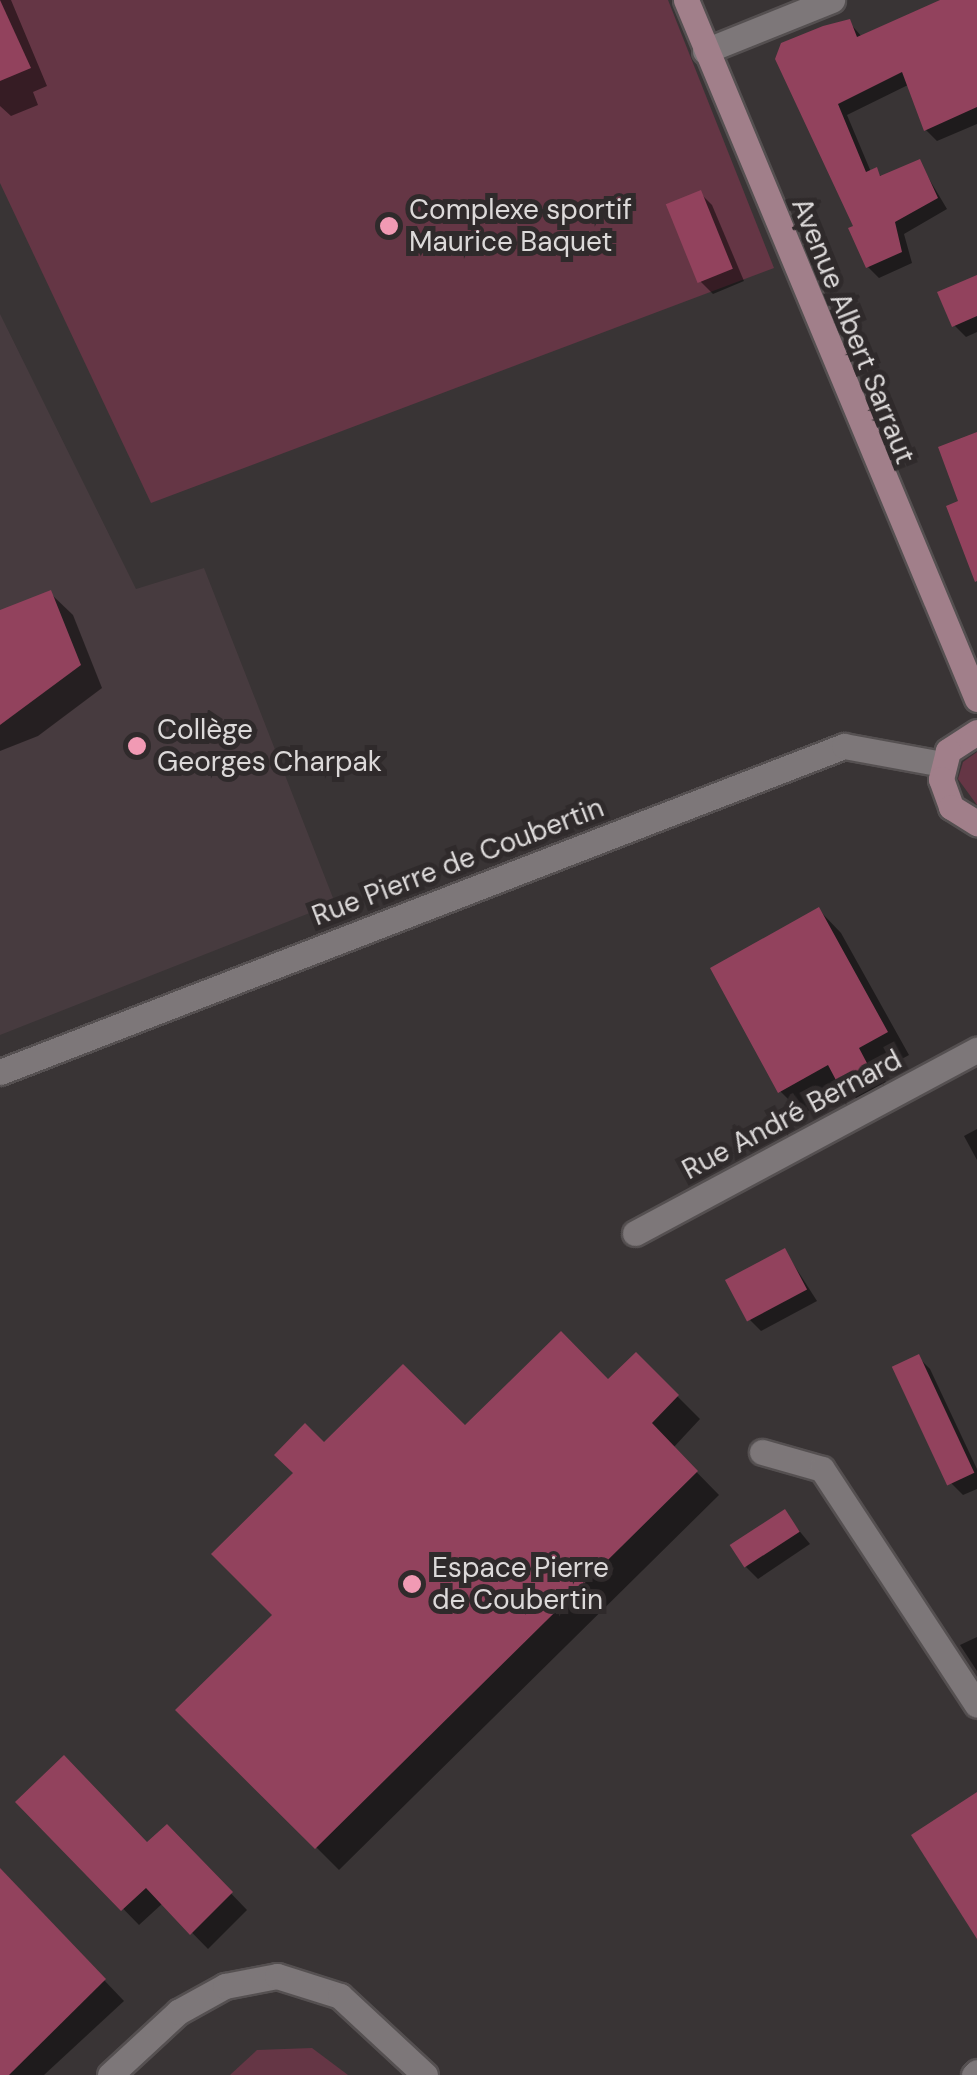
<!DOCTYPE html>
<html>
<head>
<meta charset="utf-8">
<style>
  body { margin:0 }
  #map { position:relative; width:977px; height:2075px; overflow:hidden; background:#393435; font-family:"DM Sans",sans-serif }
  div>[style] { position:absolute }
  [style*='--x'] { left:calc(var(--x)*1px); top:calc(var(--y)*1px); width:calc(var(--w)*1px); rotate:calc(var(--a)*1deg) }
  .built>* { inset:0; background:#473b3f }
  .green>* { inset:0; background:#653645 }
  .shadow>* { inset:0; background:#0007 }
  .building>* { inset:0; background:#92425d; transform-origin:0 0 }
  .roads { filter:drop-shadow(2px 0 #555051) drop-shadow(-2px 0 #555051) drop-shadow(0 2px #555051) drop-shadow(0 -2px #555051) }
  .street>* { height:25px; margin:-12.5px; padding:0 12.5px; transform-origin:12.5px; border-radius:12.5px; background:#7d7779 }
  .secondary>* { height:25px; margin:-12.5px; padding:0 12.5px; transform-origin:12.5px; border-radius:12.5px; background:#a17f8a }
  .dots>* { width:28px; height:28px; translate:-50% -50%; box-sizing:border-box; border:5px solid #2f2a2b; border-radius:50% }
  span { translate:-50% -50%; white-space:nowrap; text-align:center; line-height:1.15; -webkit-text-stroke:10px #2f2a2b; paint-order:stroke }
  .poi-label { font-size:28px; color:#dcd9d9 }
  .left { translate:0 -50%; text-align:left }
  .street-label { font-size:28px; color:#dcd9d9 }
</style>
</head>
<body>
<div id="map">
  <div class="built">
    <i style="clip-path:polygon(0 314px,136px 589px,204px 568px,335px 903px,0 1035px)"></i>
  </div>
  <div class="green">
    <i style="clip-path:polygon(0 0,668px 0,774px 268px,151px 503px,0 183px)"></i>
    <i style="clip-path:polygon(977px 752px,977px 805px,958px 779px,963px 762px)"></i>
    <i style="clip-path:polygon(312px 2048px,348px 2075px,230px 2075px,257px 2050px)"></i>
  </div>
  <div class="shadow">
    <i style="clip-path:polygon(0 0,11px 0,47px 86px,33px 92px,38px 105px,11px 116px,0 106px)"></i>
    <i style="clip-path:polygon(951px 0,977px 0,977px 124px,937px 141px,926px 130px,910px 84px,847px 115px,871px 172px,884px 177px,919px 162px,947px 209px,904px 234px,912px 263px,879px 278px,868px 267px,857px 227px,778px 59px,849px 22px,862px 37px)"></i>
    <i style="clip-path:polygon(700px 193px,712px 205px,744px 281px,713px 294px,701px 282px)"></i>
    <i style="clip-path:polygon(977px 278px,977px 332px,966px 337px,954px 325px)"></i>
    <i style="clip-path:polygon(50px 593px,73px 615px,102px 688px,38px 736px,0 751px,0 613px)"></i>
    <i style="clip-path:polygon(819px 910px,841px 933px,909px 1055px,880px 1071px,890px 1090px,863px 1105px,847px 1089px,803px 1114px,780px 1091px)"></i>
    <i style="clip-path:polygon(977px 1129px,977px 1160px,964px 1136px)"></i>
    <i style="clip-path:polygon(785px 1251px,817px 1301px,761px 1331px,749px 1319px)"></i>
    <i style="clip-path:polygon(636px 1355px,700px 1419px,673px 1448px,719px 1495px,339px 1870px,179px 1710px,275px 1615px,324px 1446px,465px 1428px,609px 1382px)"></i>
    <i style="clip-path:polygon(918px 1357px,930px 1369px,977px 1469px,977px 1489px,963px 1495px,951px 1483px)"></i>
    <i style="clip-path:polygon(784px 1512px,810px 1544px,758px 1579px,746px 1567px)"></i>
    <i style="clip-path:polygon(977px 1637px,977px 1671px,960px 1645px)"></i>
    <i style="clip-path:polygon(19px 1802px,147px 1845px,167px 1827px,247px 1910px,208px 1949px,163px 1903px,139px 1925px)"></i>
    <i style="clip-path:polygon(0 1871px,124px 2001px,44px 2075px,0 2075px)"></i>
  </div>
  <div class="building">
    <i style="clip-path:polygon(0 0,31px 68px,0 81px)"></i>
    <i style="clip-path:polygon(940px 0,977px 0,977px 107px,924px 131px,902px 72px,838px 104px,866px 172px,877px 167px,880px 176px,920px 159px,938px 198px,895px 222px,902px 252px,866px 268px,848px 228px,853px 226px,775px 59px,781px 43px,823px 26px,850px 19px,857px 37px)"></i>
    <i style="left:701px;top:190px;width:85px;height:38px;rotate:68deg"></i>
    <i style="clip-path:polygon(977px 275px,977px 316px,952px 327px,937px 292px)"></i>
    <i style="clip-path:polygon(977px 432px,977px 581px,975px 582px,946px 506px,958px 501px,938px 447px)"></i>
    <i style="clip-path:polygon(51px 590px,81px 665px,0 725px,0 610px)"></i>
    <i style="clip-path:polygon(819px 907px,888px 1032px,859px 1048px,869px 1067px,838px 1084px,828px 1065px,778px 1093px,710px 968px)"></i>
    <i style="left:785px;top:1248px;width:47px;height:68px;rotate:62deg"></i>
    <i style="clip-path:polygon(561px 1331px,608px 1379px,636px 1352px,679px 1395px,652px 1423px,698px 1471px,315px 1849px,175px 1710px,272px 1615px,211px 1554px,293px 1473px,274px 1455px,305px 1423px,324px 1442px,403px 1364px,465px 1425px)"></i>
    <i style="left:919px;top:1354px;width:131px;height:30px;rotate:65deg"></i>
    <i style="left:785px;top:1509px;width:27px;height:66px;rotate:57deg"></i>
    <i style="clip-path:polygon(64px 1755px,147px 1842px,167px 1824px,233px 1892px,190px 1935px,146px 1888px,121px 1911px,15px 1802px)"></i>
    <i style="clip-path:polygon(977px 1792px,977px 1939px,911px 1835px)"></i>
    <i style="clip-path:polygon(0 1868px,106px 1979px,9px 2075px,0 2075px)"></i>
  </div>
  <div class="roads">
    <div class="street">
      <i style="--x:705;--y:51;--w:137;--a:-21.9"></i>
      <i style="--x:0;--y:1072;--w:905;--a:-21.12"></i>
      <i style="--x:844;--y:746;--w:100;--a:10.4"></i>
      <i style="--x:635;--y:1233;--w:388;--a:-28.2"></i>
      <i style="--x:762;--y:1452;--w:62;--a:15.8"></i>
      <i style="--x:822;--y:1469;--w:282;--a:56.7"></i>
      <i style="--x:110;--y:2075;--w:93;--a:-42.8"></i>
      <i style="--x:178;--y:2012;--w:54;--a:-29"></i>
      <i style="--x:225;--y:1986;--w:53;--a:-10.9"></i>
      <i style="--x:277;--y:1976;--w:66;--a:17.6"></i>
      <i style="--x:340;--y:1996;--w:116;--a:42.9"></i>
      <i style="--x:974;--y:2075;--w:4;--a:-45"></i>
    </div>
    <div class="secondary">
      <i style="--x:686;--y:0;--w:757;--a:67.4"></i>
      <i style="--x:977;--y:732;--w:35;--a:147"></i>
      <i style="--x:948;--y:751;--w:29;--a:104"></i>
      <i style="--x:941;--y:779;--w:30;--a:70"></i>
      <i style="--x:951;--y:807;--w:31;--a:32"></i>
    </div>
  </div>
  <div class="dots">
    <i style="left:389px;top:226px;background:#f19ab4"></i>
    <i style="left:137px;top:746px;background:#f19ab4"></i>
    <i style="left:412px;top:1584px;background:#f19ab4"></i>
  </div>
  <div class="poi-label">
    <span class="left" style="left:409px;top:226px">Complexe sportif<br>Maurice Baquet</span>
    <span class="left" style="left:157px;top:746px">Collège<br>Georges Charpak</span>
    <span class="left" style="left:432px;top:1584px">Espace Pierre<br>de Coubertin</span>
  </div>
  <div class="street-label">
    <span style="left:853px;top:331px;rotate:68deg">Avenue Albert Sarraut</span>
    <span style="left:458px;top:862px;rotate:-21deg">Rue Pierre de Coubertin</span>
    <span style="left:792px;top:1115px;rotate:-28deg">Rue André Bernard</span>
  </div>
</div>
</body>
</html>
